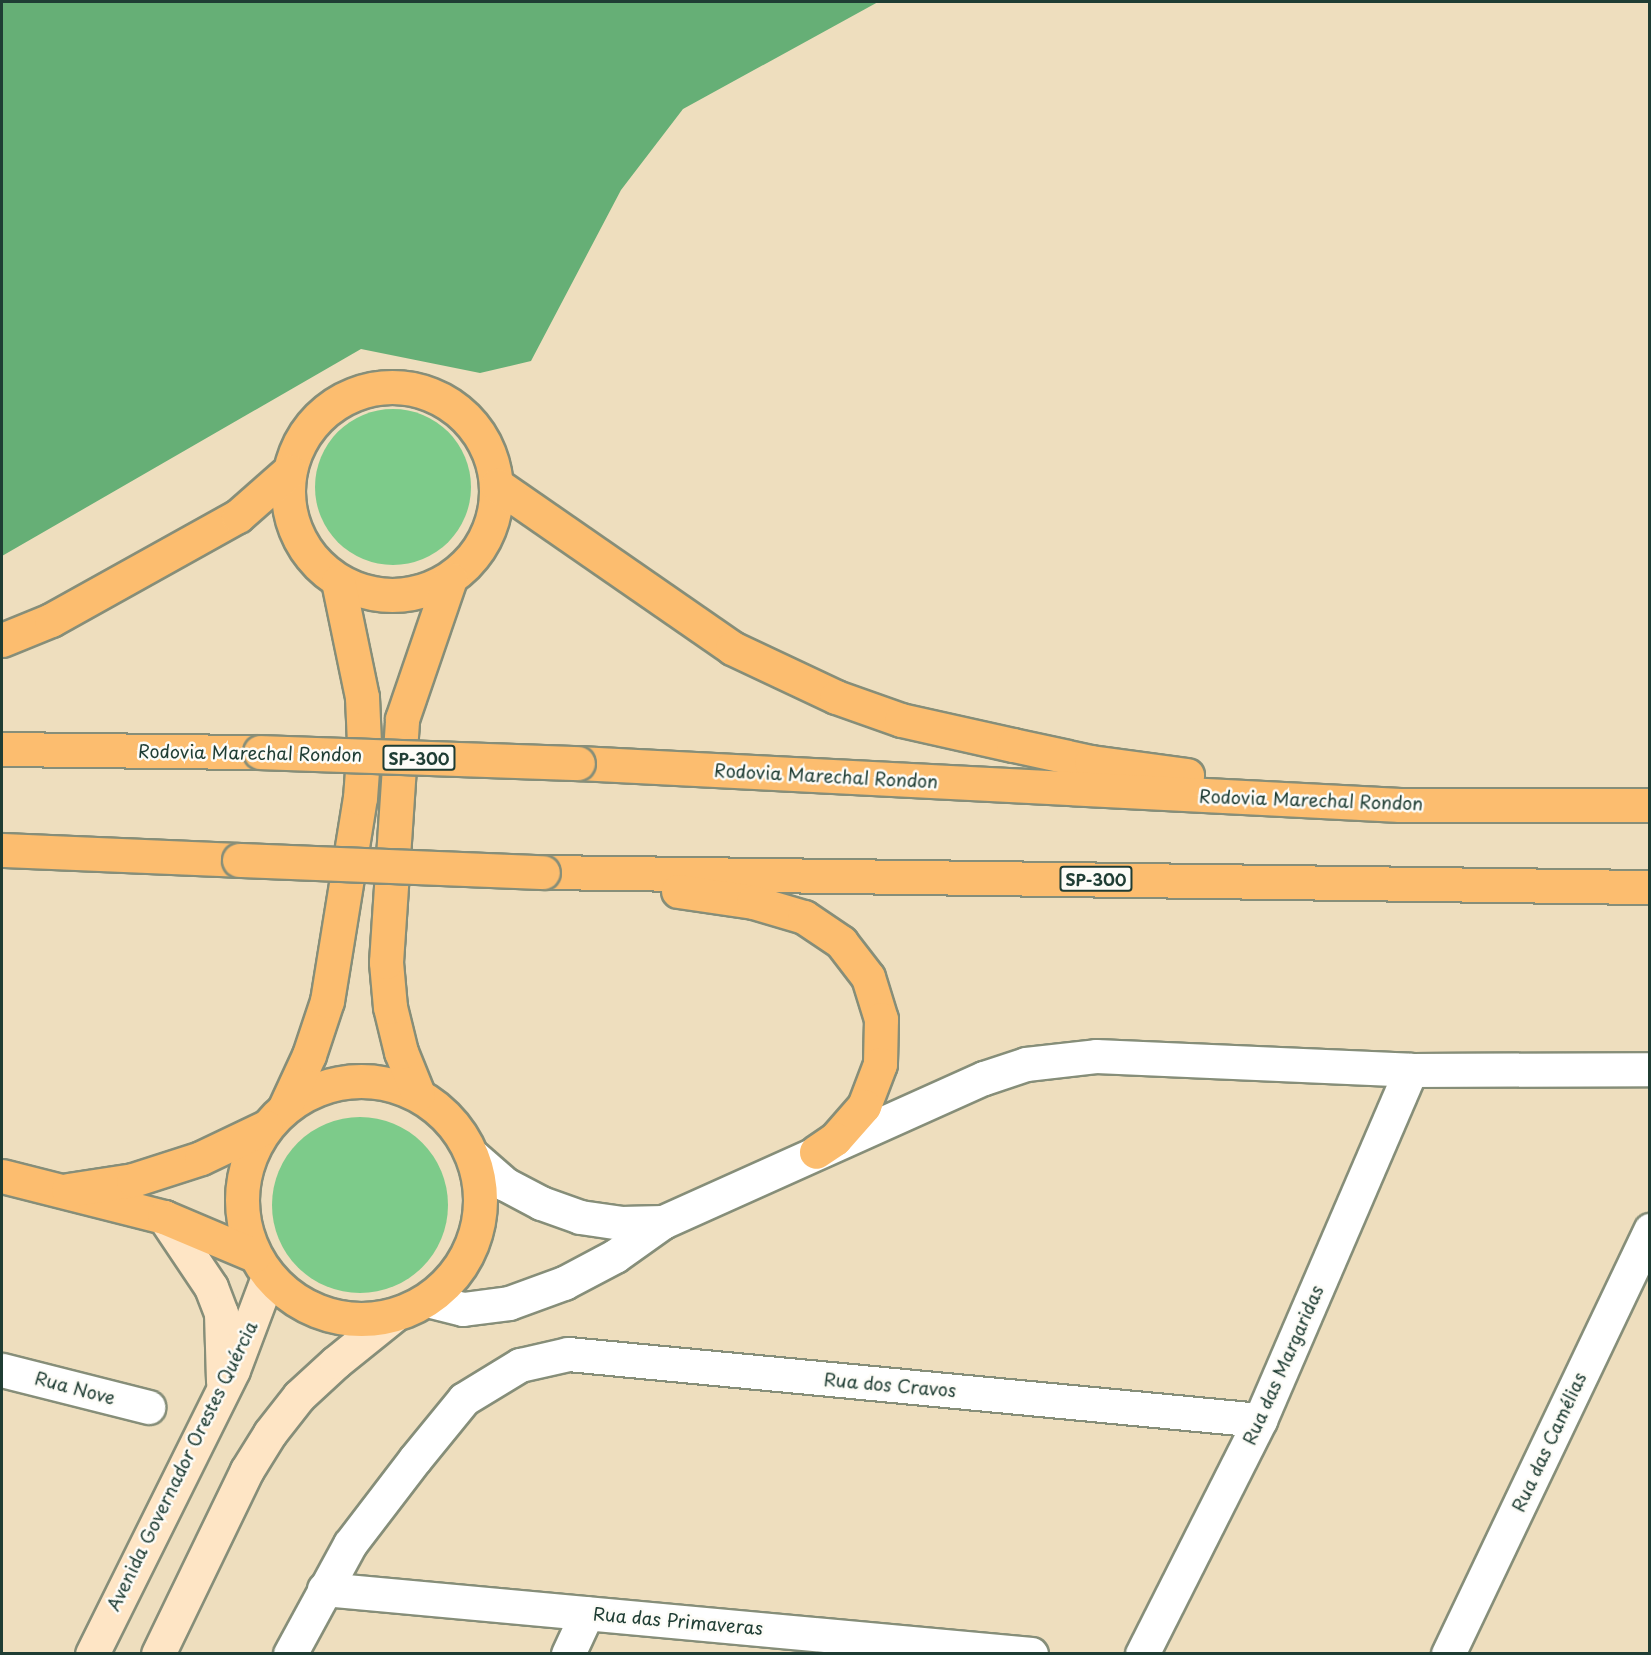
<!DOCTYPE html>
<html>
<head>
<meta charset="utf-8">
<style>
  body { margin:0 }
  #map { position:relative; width:1651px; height:1655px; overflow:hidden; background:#eedebe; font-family:"Playpen Sans",sans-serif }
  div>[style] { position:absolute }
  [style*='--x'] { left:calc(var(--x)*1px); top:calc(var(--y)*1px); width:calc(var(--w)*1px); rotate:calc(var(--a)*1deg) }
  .green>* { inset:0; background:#7dcb8a }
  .round { border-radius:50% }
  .forest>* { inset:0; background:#66af76 }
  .roads { filter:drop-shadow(2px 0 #868e79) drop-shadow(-2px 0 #868e79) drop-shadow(0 2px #868e79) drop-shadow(0 -2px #868e79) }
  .minor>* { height:33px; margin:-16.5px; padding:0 16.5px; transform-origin:16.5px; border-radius:16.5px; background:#fff }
  .tertiary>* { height:33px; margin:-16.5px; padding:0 16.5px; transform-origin:16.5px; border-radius:16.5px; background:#fff }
  .secondary>* { height:33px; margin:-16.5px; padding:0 16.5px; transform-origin:16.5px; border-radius:16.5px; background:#fee5c5 }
  .primary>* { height:33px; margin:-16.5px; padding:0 16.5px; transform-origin:16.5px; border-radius:16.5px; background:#fcbd6f }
  .primary>.ring { margin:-16.5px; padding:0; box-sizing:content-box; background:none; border:33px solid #fcbd6f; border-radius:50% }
  .motorway>* { height:33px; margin:-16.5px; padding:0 16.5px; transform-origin:16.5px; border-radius:16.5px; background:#fcbd6f }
  .bridges { filter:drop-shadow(2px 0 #868e79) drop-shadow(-2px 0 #868e79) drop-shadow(0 2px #868e79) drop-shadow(0 -2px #868e79) }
  .motorway-bridge>* { height:33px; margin:-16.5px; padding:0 16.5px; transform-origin:16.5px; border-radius:16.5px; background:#fcbd6f }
  span { translate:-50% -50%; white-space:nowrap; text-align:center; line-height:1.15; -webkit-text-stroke:5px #fdfcf7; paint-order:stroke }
  .shield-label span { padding:2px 4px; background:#fdfcf7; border:2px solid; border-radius:4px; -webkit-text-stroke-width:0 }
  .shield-label { font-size:16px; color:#1f3d34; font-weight:700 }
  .street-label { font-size:18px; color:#1f3d34 }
  .frame { position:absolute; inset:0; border:3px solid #1f3d34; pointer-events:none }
</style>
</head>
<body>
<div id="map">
  <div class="green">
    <i class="round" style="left:315px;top:409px;width:156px;height:156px"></i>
    <i class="round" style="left:272px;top:1117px;width:176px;height:176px"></i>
  </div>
  <div class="forest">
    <i style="clip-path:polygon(2px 2px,878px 2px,683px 109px,621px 190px,531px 361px,480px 373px,361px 349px,2px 556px)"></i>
  </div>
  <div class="roads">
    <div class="minor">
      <i style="--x:2;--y:1370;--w:151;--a:14.2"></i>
      <i style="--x:324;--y:1589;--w:710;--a:5.25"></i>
      <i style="--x:290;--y:1654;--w:125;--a:-61.4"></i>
      <i style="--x:350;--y:1544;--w:107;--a:-52.6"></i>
      <i style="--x:415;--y:1459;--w:77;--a:-50.8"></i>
      <i style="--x:464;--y:1399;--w:66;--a:-31.3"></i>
      <i style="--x:520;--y:1365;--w:49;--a:-12.9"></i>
      <i style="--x:568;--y:1354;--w:695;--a:5.45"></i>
      <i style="--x:568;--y:1654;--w:45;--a:-65.1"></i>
      <i style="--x:1142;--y:1654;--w:262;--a:-63.2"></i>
      <i style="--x:1260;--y:1420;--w:381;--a:-66.7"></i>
      <i style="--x:1448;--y:1654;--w:470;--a:-64.5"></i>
    </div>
    <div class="tertiary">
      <i style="--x:474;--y:1157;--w:41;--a:41.1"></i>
      <i style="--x:505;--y:1184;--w:41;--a:27.8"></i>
      <i style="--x:541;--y:1203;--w:41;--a:19.7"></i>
      <i style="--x:580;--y:1217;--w:41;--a:8.3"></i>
      <i style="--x:621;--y:1223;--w:42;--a:-1.4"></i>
      <i style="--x:427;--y:1300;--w:37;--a:14"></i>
      <i style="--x:463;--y:1309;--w:46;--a:-7.4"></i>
      <i style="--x:509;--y:1303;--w:59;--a:-20"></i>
      <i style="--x:564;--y:1283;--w:58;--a:-27.9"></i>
      <i style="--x:615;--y:1256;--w:59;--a:-35.3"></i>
      <i style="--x:663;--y:1222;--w:352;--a:-24.2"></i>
      <i style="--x:984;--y:1078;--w:44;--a:-18.4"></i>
      <i style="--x:1026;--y:1064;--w:70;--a:-6.5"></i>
      <i style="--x:1096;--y:1056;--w:315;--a:2.5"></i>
      <i style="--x:1411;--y:1070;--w:239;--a:-0.2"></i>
    </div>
    <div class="secondary">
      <i style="--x:164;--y:1217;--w:84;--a:56.1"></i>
      <i style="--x:211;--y:1287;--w:28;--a:69"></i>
      <i style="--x:221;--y:1313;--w:69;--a:88.3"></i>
      <i style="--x:92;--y:1654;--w:317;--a:-63.6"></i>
      <i style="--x:233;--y:1370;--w:99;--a:-69.4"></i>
      <i style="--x:158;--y:1654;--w:204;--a:-64.2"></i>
      <i style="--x:247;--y:1470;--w:44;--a:-58.1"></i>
      <i style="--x:270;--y:1433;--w:47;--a:-51.9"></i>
      <i style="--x:299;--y:1396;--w:50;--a:-42.6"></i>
      <i style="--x:336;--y:1362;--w:73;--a:-38.9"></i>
    </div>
    <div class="primary">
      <i class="ring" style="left:288px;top:387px;width:175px;height:175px"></i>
      <i class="ring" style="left:242px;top:1081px;width:205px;height:205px"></i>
      <i style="--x:418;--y:1094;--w:45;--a:-112"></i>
      <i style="--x:401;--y:1052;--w:46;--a:-103.7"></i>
      <i style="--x:390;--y:1007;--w:45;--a:-95.1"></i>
      <i style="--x:386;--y:962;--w:244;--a:-86.2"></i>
      <i style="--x:402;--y:719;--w:148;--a:-71.1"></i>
      <i style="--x:285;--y:1107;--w:57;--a:-65.2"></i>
      <i style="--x:309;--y:1055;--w:57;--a:-71.6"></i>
      <i style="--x:327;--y:1001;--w:206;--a:-80.8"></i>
      <i style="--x:360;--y:798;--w:55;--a:-85.8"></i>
      <i style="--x:364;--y:743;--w:46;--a:-92.5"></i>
      <i style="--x:362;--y:697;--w:118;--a:-101.7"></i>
      <i style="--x:2;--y:1176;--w:167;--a:14.2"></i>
      <i style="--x:164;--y:1217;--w:98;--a:22.9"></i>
      <i style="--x:68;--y:1190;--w:66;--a:-8.7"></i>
      <i style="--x:133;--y:1180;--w:71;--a:-17.9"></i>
      <i style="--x:201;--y:1158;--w:72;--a:-25.5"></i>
    </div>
    <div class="motorway">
      <i style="--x:497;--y:485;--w:286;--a:34.7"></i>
      <i style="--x:732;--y:648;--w:115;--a:25.2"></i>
      <i style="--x:836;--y:697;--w:69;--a:19.5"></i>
      <i style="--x:901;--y:720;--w:115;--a:12.6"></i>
      <i style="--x:1013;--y:745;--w:80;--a:12.3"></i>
      <i style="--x:1091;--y:762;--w:97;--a:7.7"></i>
      <i style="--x:2;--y:640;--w:53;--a:-22.2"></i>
      <i style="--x:51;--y:620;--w:214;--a:-29.1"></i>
      <i style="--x:238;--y:516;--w:68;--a:-41.4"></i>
      <i style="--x:2;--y:749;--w:258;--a:0.7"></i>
      <i style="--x:578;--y:763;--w:823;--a:2.92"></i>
      <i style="--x:1400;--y:805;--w:250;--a:0"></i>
      <i style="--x:2;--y:850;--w:237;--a:2.4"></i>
      <i style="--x:543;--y:872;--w:1107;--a:0.78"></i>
      <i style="--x:678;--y:891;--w:76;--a:8.3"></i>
      <i style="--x:753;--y:902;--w:53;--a:16.4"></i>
      <i style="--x:804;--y:917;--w:45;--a:34"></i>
      <i style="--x:841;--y:942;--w:44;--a:52.4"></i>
      <i style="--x:868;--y:977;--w:44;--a:72.8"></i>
      <i style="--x:881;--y:1019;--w:45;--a:91.3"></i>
      <i style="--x:880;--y:1064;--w:45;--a:110.9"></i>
      <i style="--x:864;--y:1106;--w:44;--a:131.3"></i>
      <i style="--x:835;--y:1139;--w:23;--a:146"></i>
    </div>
  </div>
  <div class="bridges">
    <div class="motorway-bridge">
      <i style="--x:260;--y:752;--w:318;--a:2"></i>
      <i style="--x:239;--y:860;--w:304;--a:2.3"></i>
    </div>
  </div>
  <div class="shield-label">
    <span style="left:419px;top:758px">SP-300</span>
    <span style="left:1096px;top:879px">SP-300</span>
  </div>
  <div class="street-label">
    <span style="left:250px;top:753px;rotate:1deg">Rodovia Marechal Rondon</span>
    <span style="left:826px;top:776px;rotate:3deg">Rodovia Marechal Rondon</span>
    <span style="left:1311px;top:800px;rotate:2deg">Rodovia Marechal Rondon</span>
    <span style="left:1283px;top:1365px;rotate:-66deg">Rua das Margaridas</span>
    <span style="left:890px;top:1385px;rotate:5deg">Rua dos Cravos</span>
    <span style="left:75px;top:1388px;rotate:15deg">Rua Nove</span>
    <span style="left:1549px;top:1442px;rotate:-65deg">Rua das Camélias</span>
    <span style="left:182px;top:1466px;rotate:-64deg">Avenida Governador Orestes Quércia</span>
    <span style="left:678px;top:1621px;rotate:5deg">Rua das Primaveras</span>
  </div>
  <div class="frame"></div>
</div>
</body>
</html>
